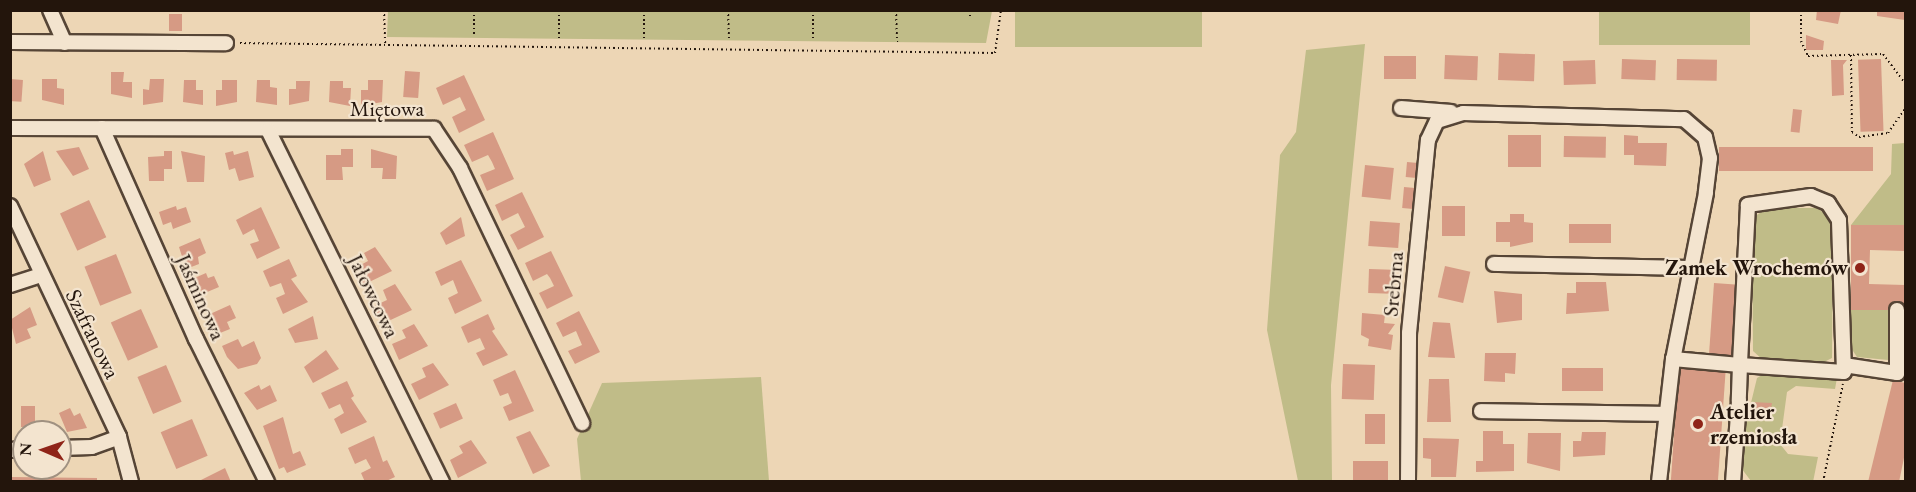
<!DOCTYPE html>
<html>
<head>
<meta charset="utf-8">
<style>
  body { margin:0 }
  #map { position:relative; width:1916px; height:492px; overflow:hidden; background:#edd6b5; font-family:"EB Garamond",serif }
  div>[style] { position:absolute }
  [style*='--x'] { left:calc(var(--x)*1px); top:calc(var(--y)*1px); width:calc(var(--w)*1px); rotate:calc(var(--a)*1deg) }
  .green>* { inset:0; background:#c0bc88; transform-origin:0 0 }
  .building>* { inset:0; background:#d69a84; transform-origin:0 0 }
  .path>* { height:2px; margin-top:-1px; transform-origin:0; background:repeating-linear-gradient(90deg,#23150c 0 1.5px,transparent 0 4.5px) }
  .roads { filter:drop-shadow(2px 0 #564536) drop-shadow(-2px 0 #564536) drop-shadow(0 2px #564536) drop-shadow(0 -2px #564536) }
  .minor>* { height:14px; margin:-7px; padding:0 7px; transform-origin:7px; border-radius:7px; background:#f3e4cf }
  .dots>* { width:16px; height:16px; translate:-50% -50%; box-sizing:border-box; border:3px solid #f3e4cf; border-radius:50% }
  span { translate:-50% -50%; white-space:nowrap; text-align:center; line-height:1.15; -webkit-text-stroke:4.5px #f3e4cf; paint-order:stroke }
  .street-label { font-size:22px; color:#23150c }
  .poi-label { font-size:22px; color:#23150c; font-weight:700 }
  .right { translate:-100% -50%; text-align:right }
  .left { translate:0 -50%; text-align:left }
  .frame { position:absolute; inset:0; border:12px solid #23150c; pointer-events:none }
  .north { position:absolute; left:12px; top:420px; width:60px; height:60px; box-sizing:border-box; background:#f3e4cf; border:2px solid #a09181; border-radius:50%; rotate:272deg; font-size:16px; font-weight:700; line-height:24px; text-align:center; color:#23150c }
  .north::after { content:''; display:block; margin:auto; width:21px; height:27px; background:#8f2418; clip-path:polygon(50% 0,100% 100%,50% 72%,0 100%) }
</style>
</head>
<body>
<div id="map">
  <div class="green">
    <i style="clip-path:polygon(388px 10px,992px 10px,992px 11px,986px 43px,387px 37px)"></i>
    <i style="left:1015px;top:11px;width:187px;height:36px"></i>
    <i style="left:1599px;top:11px;width:151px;height:34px"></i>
    <i style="clip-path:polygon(1365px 44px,1331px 385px,1332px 481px,1298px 481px,1267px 330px,1280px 155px,1296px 132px,1306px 50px)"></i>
    <i style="clip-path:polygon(1905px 143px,1905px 225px,1851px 225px,1891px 174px,1892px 144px)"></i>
    <i style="clip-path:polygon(1768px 208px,1818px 208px,1833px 222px,1832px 358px,1822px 363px,1763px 360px,1753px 351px,1752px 218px)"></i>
    <i style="clip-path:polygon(1851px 310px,1891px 310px,1888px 360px,1857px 357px,1849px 345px)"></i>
    <i style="clip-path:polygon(1767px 372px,1837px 378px,1835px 389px,1796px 386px,1787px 392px,1780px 444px,1788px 454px,1818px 457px,1813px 482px,1751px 481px,1738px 464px,1742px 411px,1749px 411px,1757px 378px)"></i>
    <i style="clip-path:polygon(761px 377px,769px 481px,581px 481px,577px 439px,602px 383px)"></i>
  </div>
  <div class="building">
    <i style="clip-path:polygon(1817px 10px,1841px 10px,1838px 24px,1816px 20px)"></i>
    <i style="clip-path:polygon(1877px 10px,1905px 10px,1905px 20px,1877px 16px)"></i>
    <i style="left:169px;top:14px;width:13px;height:17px"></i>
    <i style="clip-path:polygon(1806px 35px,1824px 41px,1823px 50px,1806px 50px)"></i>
    <i style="left:1499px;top:53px;width:36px;height:27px;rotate:2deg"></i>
    <i style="left:1445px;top:55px;width:33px;height:24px;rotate:2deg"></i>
    <i style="left:1384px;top:56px;width:32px;height:23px"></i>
    <i style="left:1622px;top:59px;width:34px;height:20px;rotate:2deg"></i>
    <i style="left:1677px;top:59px;width:40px;height:21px;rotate:1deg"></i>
    <i style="left:1881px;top:59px;width:72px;height:23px;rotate:88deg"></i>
    <i style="left:1595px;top:60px;width:24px;height:32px;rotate:88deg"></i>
    <i style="clip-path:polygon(1831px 60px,1847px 60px,1843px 65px,1844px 95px,1832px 96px)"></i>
    <i style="left:405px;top:71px;width:15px;height:26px;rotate:4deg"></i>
    <i style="clip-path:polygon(111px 72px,124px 72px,123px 82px,132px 82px,132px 98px,111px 94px)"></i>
    <i style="clip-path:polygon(464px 75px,485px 120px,459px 133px,452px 117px,466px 110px,460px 97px,443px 105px,436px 88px)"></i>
    <i style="left:10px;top:79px;width:13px;height:22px;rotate:4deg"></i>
    <i style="clip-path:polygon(42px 79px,57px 79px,57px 88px,64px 89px,64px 105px,42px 100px)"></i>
    <i style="clip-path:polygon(150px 79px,164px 79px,163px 102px,143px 105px,143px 89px,149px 90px)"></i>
    <i style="clip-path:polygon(184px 80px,196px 80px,196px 90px,203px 90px,203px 105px,183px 102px)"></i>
    <i style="clip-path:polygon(222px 80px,237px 80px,237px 102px,216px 106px,216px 90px,222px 90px)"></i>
    <i style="clip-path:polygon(257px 80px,270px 80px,270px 87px,277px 88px,277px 105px,256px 102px)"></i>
    <i style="clip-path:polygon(368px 80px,383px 80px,382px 102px,361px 106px,361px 90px,368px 90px)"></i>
    <i style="clip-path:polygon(296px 81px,310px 81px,309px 101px,289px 105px,289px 89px,296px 89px)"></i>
    <i style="clip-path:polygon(330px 81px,343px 81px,343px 88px,351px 88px,350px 106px,329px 102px)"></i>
    <i style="left:1793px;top:109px;width:9px;height:23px;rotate:6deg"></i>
    <i style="clip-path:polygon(493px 132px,514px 179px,487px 191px,480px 175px,495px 169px,492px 162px,488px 155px,472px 162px,464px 145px)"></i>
    <i style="left:1508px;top:135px;width:33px;height:32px"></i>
    <i style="clip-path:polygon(1624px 135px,1638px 136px,1638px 143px,1667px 143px,1666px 166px,1634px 165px,1634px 155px,1624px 155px)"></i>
    <i style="left:1564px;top:136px;width:42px;height:21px;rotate:1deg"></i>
    <i style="clip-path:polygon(79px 147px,89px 169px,73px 176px,56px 151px)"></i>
    <i style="left:1873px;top:147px;width:24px;height:154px;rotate:90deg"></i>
    <i style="clip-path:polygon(341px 149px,353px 149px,353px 167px,342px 167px,343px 180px,326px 180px,326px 155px,341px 155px)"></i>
    <i style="clip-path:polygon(371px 149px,397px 156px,396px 179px,382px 179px,383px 168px,371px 168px)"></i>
    <i style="clip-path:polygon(43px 151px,51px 180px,34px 187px,24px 164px)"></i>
    <i style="clip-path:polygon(164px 151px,172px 151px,172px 169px,164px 169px,164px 181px,149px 181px,148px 157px,164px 156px)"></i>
    <i style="clip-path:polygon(181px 151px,205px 156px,204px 182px,187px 182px)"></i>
    <i style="clip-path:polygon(233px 151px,234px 155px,248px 151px,254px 177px,239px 181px,235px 168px,229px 170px,225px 153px)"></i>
    <i style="left:1407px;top:162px;width:11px;height:15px;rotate:5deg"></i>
    <i style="left:1365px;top:165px;width:29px;height:32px;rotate:6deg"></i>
    <i style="left:1404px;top:187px;width:11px;height:21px;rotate:5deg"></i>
    <i style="clip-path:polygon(522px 192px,544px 237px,518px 250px,510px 235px,525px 227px,518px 213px,502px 221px,495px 205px)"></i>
    <i style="left:89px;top:200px;width:41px;height:32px;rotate:65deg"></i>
    <i style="clip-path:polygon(176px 206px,177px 210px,186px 207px,191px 222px,173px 229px,171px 222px,163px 225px,159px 212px)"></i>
    <i style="left:1442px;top:206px;width:23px;height:30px"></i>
    <i style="clip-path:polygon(261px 207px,280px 248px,257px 259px,250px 244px,259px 241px,254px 229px,243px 235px,236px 220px)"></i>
    <i style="clip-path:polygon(1510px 214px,1524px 214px,1524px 222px,1533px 223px,1533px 242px,1510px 247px,1510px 242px,1496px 242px,1496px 222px,1510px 222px)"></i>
    <i style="clip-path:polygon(461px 217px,465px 236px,446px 245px,440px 233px)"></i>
    <i style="left:1370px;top:221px;width:30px;height:25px;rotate:4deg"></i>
    <i style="left:1569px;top:224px;width:42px;height:19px"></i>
    <i style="clip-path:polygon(1851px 225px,1905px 225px,1905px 251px,1870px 250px,1869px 284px,1905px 285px,1905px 310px,1851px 310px)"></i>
    <i style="clip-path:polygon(200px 238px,206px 253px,198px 257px,199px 264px,186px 269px,179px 247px)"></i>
    <i style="clip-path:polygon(375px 247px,392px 271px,363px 285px,355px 268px,368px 261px,364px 253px)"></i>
    <i style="clip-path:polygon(551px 251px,573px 296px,547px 309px,539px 293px,554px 286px,550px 278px,547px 274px,533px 281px,525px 263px)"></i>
    <i style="left:116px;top:254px;width:42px;height:34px;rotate:68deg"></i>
    <i style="clip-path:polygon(289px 259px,297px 276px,291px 279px,308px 302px,283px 314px,276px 298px,285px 294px,281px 283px,270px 287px,263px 271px)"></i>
    <i style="clip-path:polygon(461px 260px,482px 301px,455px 314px,448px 298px,458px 293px,453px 280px,441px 286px,435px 272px)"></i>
    <i style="left:1445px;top:266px;width:26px;height:32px;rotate:13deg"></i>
    <i style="left:1369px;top:269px;width:23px;height:24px;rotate:2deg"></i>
    <i style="clip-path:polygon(206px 273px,208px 278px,214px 276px,219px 287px,200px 295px,190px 280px)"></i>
    <i style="clip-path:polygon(1576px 282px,1606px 282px,1609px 311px,1566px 314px,1567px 293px,1576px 293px)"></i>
    <i style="left:1714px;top:283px;width:28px;height:75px;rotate:4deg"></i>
    <i style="clip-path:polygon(395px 284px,412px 310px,382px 324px,374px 306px,387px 300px,383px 290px)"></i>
    <i style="clip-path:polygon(1494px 291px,1522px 294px,1522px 320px,1497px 323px)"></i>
    <i style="clip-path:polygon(230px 305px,236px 318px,227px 322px,230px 329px,215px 335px,210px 314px)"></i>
    <i style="clip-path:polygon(30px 307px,37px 325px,27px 329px,31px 338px,16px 344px,10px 320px)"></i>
    <i style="left:141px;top:309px;width:42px;height:33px;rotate:66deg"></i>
    <i style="clip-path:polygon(579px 311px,600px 352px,575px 364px,568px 351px,582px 345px,576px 331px,563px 337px,556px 323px)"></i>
    <i style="clip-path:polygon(1362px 313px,1385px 315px,1384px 323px,1395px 324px,1388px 334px,1393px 335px,1391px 350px,1368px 346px,1369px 339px,1361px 335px)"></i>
    <i style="clip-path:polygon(488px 314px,495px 329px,492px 331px,508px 355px,483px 366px,476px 353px,485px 349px,480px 338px,468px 343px,461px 327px)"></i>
    <i style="clip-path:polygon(313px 316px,318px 339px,295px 343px,288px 329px)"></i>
    <i style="clip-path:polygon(1433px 322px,1450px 323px,1455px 358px,1428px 357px)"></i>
    <i style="clip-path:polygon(414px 324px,428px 346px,399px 360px,392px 344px,406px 338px,402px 330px)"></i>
    <i style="clip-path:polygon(238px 339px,242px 347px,254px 341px,261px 358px,257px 364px,238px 369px,227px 357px,222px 346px)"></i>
    <i style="clip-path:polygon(326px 350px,339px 369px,313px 383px,304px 367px)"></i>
    <i style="clip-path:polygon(1485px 353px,1516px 353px,1515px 374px,1505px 373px,1505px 382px,1484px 381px)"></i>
    <i style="clip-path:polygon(433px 363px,449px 385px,419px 400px,411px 384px,426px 377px,422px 368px)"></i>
    <i style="left:1343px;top:364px;width:32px;height:35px;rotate:2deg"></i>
    <i style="left:1679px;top:364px;width:47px;height:118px;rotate:4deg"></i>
    <i style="left:166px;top:365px;width:40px;height:31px;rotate:67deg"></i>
    <i style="left:1562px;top:368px;width:41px;height:23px"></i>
    <i style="clip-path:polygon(515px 370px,534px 411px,509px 421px,503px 407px,512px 403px,508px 393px,500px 396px,493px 380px)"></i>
    <i style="clip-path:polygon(1429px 379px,1449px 379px,1451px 422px,1427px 422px)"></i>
    <i style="clip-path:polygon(1893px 380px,1905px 383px,1905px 453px,1899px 482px,1868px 482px)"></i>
    <i style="clip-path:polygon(347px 381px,354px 396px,351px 398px,367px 422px,341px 434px,334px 419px,344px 413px,340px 404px,329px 409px,321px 393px)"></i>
    <i style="clip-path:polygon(259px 385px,261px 390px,270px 385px,277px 401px,257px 410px,244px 393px)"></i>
    <i style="clip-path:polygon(1751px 402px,1772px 403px,1769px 419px,1748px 414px)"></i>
    <i style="left:456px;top:403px;width:17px;height:25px;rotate:66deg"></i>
    <i style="left:21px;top:406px;width:14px;height:21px"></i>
    <i style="clip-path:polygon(70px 408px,74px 416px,80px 413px,87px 428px,67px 432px,59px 413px)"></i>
    <i style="left:1365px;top:414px;width:20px;height:30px"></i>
    <i style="clip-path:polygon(283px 417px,293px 454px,300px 451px,306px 465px,287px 473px,284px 467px,279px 469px,263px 426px)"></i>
    <i style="left:192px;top:419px;width:40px;height:34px;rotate:67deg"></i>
    <i style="clip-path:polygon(530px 431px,550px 466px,533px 474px,516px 437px)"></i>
    <i style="clip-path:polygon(1483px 431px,1503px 431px,1503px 444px,1514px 444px,1514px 471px,1476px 472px,1476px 461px,1483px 461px)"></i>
    <i style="clip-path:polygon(1582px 432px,1606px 432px,1605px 455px,1573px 457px,1573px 441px,1581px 441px)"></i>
    <i style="clip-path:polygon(1528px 433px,1561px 433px,1560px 471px,1527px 463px)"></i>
    <i style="clip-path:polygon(374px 436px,383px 462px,387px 460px,395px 477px,384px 482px,365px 482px,361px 473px,371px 468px,366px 459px,355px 464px,348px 448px)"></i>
    <i style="clip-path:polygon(1423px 438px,1459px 439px,1456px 477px,1431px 477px,1431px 459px,1423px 458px)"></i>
    <i style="clip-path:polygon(471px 440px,487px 463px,458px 478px,450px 460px,463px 453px,459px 446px)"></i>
    <i style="left:1388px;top:461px;width:21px;height:35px;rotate:90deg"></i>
    <i style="clip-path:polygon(225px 468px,231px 482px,197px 482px)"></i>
    <i style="clip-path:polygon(10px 477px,97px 478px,97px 482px,10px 482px)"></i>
  </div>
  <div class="path">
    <i style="--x:384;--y:10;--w:34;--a:88"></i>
    <i style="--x:474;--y:10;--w:24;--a:90"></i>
    <i style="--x:559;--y:10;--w:28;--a:90"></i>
    <i style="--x:644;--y:10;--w:29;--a:90"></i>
    <i style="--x:728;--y:10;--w:30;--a:88"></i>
    <i style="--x:813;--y:10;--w:31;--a:90"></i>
    <i style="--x:896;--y:10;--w:32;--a:88"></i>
    <i style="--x:970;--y:10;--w:7;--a:90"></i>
    <i style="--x:1801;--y:10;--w:31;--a:90"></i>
    <i style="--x:1801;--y:41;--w:17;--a:65"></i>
    <i style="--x:1808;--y:56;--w:75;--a:-1.5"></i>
    <i style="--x:1883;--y:54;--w:38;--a:53"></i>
    <i style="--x:240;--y:43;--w:755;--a:0.76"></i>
    <i style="--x:995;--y:53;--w:43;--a:-82.1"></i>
    <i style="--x:1851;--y:55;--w:77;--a:89.3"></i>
    <i style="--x:1852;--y:132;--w:9;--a:36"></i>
    <i style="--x:1859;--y:137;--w:29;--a:-8"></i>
    <i style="--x:1888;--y:133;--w:32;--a:-55"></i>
    <i style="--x:1823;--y:482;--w:100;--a:-78.5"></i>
  </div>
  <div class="roads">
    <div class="minor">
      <i style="--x:50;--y:10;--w:36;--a:66"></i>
      <i style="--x:10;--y:42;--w:216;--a:0.3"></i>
      <i style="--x:1401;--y:108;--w:50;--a:4.6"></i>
      <i style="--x:10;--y:128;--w:424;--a:0.1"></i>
      <i style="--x:434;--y:129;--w:47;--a:56.3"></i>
      <i style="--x:460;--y:168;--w:283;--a:64.4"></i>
      <i style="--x:102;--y:128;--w:231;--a:66"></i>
      <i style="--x:196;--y:339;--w:160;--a:63.6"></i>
      <i style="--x:268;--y:130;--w:393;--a:63.7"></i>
      <i style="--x:10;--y:206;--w:255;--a:64.7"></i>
      <i style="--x:119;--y:437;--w:47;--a:75.1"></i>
      <i style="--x:1494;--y:264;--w:199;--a:1.2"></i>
      <i style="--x:10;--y:285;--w:33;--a:-18"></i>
      <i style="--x:1673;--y:359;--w:67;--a:5.1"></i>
      <i style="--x:1740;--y:365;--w:104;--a:3.9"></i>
      <i style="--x:1844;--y:372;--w:152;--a:-91.9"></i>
      <i style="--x:1839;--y:220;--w:20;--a:-123"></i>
      <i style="--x:1828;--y:203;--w:18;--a:-158"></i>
      <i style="--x:1811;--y:196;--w:64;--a:171.9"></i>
      <i style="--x:1748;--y:205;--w:160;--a:92.9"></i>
      <i style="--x:1740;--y:365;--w:36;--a:92"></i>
      <i style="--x:1739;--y:401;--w:81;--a:94.2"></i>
      <i style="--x:1844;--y:365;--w:54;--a:8.6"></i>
      <i style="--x:1897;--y:373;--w:63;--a:-90"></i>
      <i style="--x:1481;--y:411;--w:183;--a:0.9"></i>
      <i style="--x:60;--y:448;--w:32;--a:-2"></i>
      <i style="--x:92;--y:447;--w:29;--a:-20"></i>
      <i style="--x:10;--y:450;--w:14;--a:-4"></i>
      <i style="--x:1408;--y:482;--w:149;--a:-89.6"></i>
      <i style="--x:1409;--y:333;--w:194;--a:-84.4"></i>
      <i style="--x:1428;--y:140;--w:21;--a:-65"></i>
      <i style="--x:1437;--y:121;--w:27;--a:-17"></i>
      <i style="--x:1463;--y:113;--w:221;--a:1.6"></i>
      <i style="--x:1684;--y:119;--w:28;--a:41"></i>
      <i style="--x:1705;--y:137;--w:22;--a:77"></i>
      <i style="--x:1710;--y:158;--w:35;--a:97"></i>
      <i style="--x:1706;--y:193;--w:169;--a:101.2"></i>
      <i style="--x:1673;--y:359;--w:124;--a:96.5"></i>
    </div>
  </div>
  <div class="dots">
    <i style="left:1860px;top:268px;background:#8f2418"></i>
    <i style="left:1698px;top:424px;background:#8f2418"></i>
  </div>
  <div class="street-label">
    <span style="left:387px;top:109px">Miętowa</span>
    <span style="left:1393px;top:284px;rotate:-85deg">Srebrna</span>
    <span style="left:374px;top:296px;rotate:64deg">Jałowcowa</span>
    <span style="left:201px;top:297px;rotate:66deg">Jaśminowa</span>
    <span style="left:93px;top:334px;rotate:64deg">Szafranowa</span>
  </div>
  <div class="poi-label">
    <span class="right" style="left:1848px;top:268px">Zamek Wrochemów</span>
    <span class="left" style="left:1710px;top:424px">Atelier<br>rzemiosła</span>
  </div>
  <div class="frame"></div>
  <div class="north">N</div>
</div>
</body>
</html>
